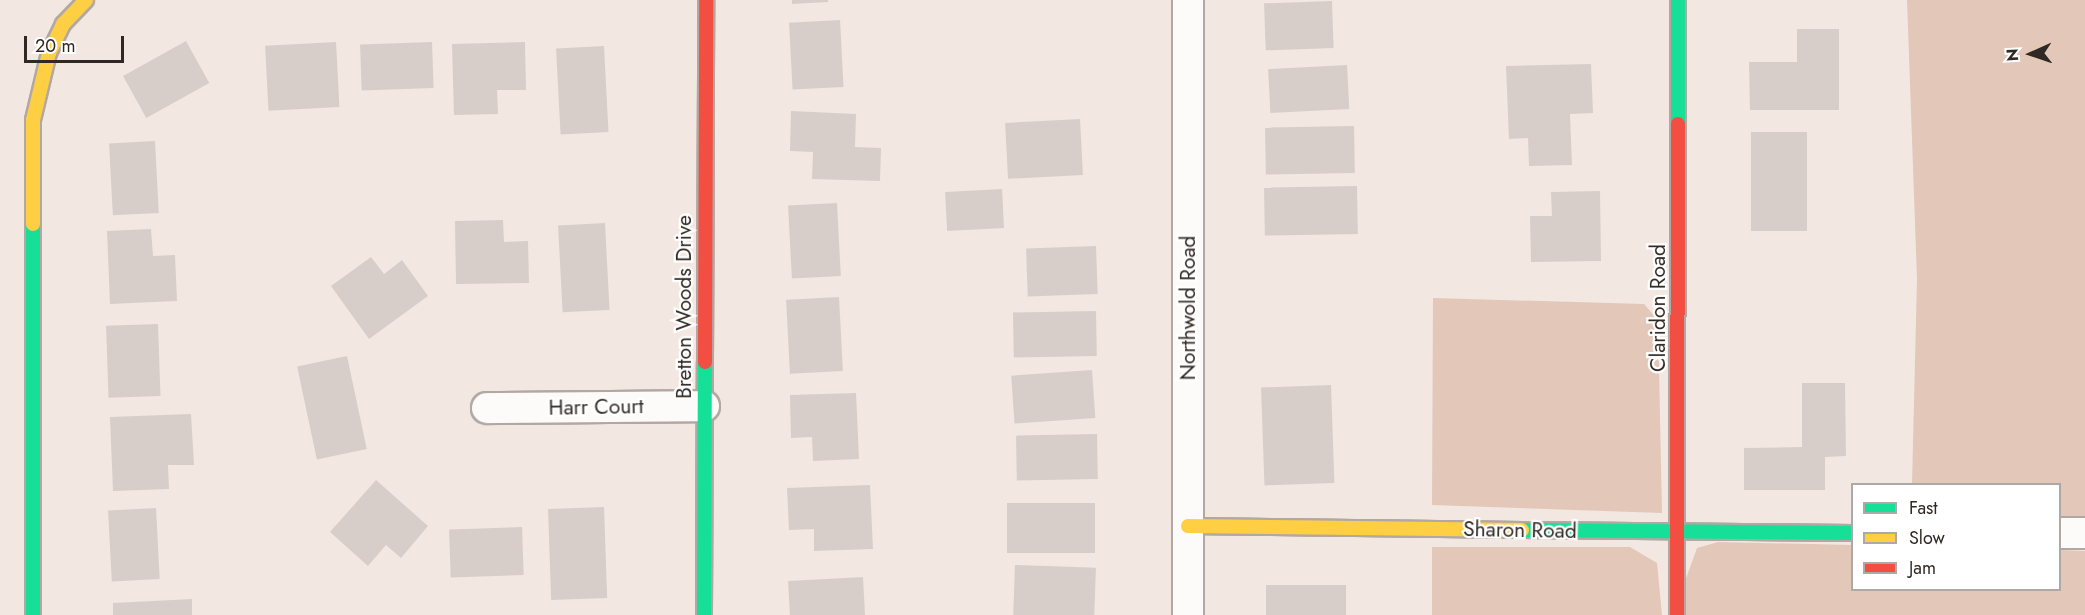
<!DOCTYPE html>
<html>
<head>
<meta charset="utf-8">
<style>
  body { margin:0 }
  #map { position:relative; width:2085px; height:615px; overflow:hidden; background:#f3e7e1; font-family:Jost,sans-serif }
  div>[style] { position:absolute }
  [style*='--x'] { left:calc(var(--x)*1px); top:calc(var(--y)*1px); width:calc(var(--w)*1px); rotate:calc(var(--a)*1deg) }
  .green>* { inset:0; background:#e3c7b9 }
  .building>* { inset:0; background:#d8cec9; transform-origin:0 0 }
  .roads { filter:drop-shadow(2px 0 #b1a8a3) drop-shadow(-2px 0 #b1a8a3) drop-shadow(0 2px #b1a8a3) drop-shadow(0 -2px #b1a8a3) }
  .street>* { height:30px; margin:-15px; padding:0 15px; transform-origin:15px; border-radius:15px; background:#fdfbfa }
  .fast>* { height:14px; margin:-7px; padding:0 7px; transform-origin:7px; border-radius:7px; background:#16e098 }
  .slow>* { height:14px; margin:-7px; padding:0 7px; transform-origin:7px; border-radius:7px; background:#ffcf43 }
  .jam>* { height:14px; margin:-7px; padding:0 7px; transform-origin:7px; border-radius:7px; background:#f24e42 }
  span { translate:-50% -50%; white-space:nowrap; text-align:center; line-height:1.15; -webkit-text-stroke:4.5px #fff; paint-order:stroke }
  .street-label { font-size:21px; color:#302824 }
  .legend { position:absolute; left:1851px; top:483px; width:210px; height:108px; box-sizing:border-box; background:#fff; border:2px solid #aca9a7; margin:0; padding:8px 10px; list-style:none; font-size:18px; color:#302824 }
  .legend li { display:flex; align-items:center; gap:12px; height:30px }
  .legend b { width:30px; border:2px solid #aca9a7 }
  .north { position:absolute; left:2001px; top:24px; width:60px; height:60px; -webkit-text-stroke:4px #fff; paint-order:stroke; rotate:267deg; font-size:16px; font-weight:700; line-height:24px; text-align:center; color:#302824 }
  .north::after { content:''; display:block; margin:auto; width:21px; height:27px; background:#302824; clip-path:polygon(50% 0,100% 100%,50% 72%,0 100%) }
  .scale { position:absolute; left:24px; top:36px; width:100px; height:27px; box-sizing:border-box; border:3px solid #302824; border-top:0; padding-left:8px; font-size:18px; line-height:21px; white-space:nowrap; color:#302824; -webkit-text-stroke:4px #fff; paint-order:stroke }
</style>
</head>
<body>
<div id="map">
  <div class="green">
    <i style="clip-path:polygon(1907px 0,2085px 0,2085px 519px,2060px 519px,2060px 484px,1912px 484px,1917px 279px)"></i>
    <i style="clip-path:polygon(1433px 298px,1644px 304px,1658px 320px,1662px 513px,1432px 505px)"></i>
    <i style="clip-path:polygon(1718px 542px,1852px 545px,1852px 590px,2060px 590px,2060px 550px,2085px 551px,2085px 615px,1683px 615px,1684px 584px,1697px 548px)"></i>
    <i style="clip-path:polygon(1432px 547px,1630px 547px,1657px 563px,1662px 615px,1432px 615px)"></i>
  </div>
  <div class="building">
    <i style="clip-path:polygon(792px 0,828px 0,828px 2px,792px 4px)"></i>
    <i style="left:1332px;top:1px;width:47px;height:68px;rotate:88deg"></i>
    <i style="left:840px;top:20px;width:67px;height:51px;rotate:87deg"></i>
    <i style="clip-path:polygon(1797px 29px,1839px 29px,1839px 110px,1750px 110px,1749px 62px,1797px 62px)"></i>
    <i style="left:186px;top:41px;width:48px;height:72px;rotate:61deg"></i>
    <i style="left:336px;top:42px;width:65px;height:71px;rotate:87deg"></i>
    <i style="left:432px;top:42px;width:46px;height:72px;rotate:88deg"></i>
    <i style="clip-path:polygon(525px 42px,526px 90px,497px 90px,498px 114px,454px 115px,452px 44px)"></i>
    <i style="left:604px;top:46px;width:86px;height:48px;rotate:87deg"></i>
    <i style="clip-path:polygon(1591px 64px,1593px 113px,1570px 114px,1572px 165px,1529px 166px,1528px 138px,1509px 139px,1506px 66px)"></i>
    <i style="left:1347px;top:65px;width:44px;height:79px;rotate:87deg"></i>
    <i style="clip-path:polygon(791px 111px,856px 114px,855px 147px,881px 148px,880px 181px,812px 179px,813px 152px,790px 151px)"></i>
    <i style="left:1080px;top:119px;width:56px;height:75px;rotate:87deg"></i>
    <i style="left:1354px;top:126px;width:47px;height:89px;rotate:89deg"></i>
    <i style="left:1751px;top:132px;width:56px;height:99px"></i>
    <i style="left:155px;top:141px;width:72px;height:46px;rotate:87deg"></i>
    <i style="left:1357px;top:186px;width:48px;height:93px;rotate:89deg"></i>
    <i style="left:1002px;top:189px;width:39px;height:57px;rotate:87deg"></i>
    <i style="clip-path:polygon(1600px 191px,1601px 261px,1531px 262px,1530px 216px,1552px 216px,1551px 192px)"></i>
    <i style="left:837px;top:203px;width:73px;height:49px;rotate:87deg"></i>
    <i style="clip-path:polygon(503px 220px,504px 242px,528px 241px,529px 283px,456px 284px,455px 221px)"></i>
    <i style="left:605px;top:223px;width:87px;height:47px;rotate:87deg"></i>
    <i style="clip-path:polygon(151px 229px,153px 256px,175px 255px,177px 301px,110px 304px,107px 231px)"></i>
    <i style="left:1096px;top:246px;width:48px;height:70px;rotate:88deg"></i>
    <i style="clip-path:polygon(371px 257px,384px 274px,402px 260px,428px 296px,369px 339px,331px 286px)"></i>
    <i style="left:839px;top:297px;width:74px;height:53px;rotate:87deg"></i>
    <i style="left:1096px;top:311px;width:45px;height:83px;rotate:89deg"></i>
    <i style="left:158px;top:324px;width:72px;height:52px;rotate:88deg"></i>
    <i style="left:347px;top:356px;width:95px;height:51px;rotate:78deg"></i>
    <i style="left:1092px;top:370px;width:48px;height:81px;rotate:86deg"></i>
    <i style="clip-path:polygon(1802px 383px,1845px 383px,1846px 456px,1825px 457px,1825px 490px,1744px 490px,1744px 448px,1802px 447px)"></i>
    <i style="left:1331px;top:385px;width:98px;height:70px;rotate:88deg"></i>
    <i style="clip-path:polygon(856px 393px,859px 459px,813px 461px,812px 437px,791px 438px,790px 395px)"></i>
    <i style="clip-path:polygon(191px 414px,194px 465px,168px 465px,169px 489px,113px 491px,110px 417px)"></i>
    <i style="left:1097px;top:434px;width:45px;height:81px;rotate:89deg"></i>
    <i style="clip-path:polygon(376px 480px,428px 526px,401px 558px,386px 545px,368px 566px,330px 532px)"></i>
    <i style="clip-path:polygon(870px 485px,873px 549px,814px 551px,814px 529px,789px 530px,787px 488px)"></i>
    <i style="left:1095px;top:503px;width:50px;height:88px;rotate:90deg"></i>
    <i style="left:604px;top:507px;width:91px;height:56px;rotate:88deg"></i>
    <i style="left:156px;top:508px;width:71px;height:48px;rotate:87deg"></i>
    <i style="left:522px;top:527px;width:48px;height:73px;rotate:88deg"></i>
    <i style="left:1015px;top:565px;width:81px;height:50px;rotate:2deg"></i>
    <i style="left:863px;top:577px;width:38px;height:75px;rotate:87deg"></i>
    <i style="left:1346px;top:585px;width:30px;height:80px;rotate:90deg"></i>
    <i style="clip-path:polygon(192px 599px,192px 615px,113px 615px,113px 603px)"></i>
  </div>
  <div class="roads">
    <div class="street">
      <i style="--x:487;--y:408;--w:217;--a:-0.5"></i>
      <i style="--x:2060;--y:533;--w:25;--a:0"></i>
      <i style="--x:1188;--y:615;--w:615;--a:-90"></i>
    </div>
    <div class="fast">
      <i style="--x:1678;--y:124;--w:124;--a:-90"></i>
      <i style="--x:33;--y:224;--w:391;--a:90"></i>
      <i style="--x:1522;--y:530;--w:330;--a:0.5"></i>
      <i style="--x:704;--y:615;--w:253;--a:-89.8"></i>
    </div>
    <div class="slow">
      <i style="--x:33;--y:224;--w:104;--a:-90"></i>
      <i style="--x:33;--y:120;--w:69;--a:-76.6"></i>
      <i style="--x:49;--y:53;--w:32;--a:-64"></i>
      <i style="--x:63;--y:24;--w:33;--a:-46"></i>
      <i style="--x:1188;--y:526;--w:334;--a:0.7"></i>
    </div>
    <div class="jam">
      <i style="--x:705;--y:362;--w:362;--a:-89.8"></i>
      <i style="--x:1677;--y:615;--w:491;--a:-89.9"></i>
    </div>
  </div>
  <div class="street-label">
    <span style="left:684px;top:307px;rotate:-90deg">Bretton Woods Drive</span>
    <span style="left:1188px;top:308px;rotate:-90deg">Northwold Road</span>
    <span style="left:1658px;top:308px;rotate:-90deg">Claridon Road</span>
    <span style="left:596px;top:407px;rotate:-1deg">Harr Court</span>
    <span style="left:1520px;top:530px;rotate:1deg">Sharon Road</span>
  </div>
  <ul class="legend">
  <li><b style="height:8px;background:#16e098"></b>Fast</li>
  <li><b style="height:8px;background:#ffcf43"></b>Slow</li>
  <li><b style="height:8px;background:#f24e42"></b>Jam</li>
  </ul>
  <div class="north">N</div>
  <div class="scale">20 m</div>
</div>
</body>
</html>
